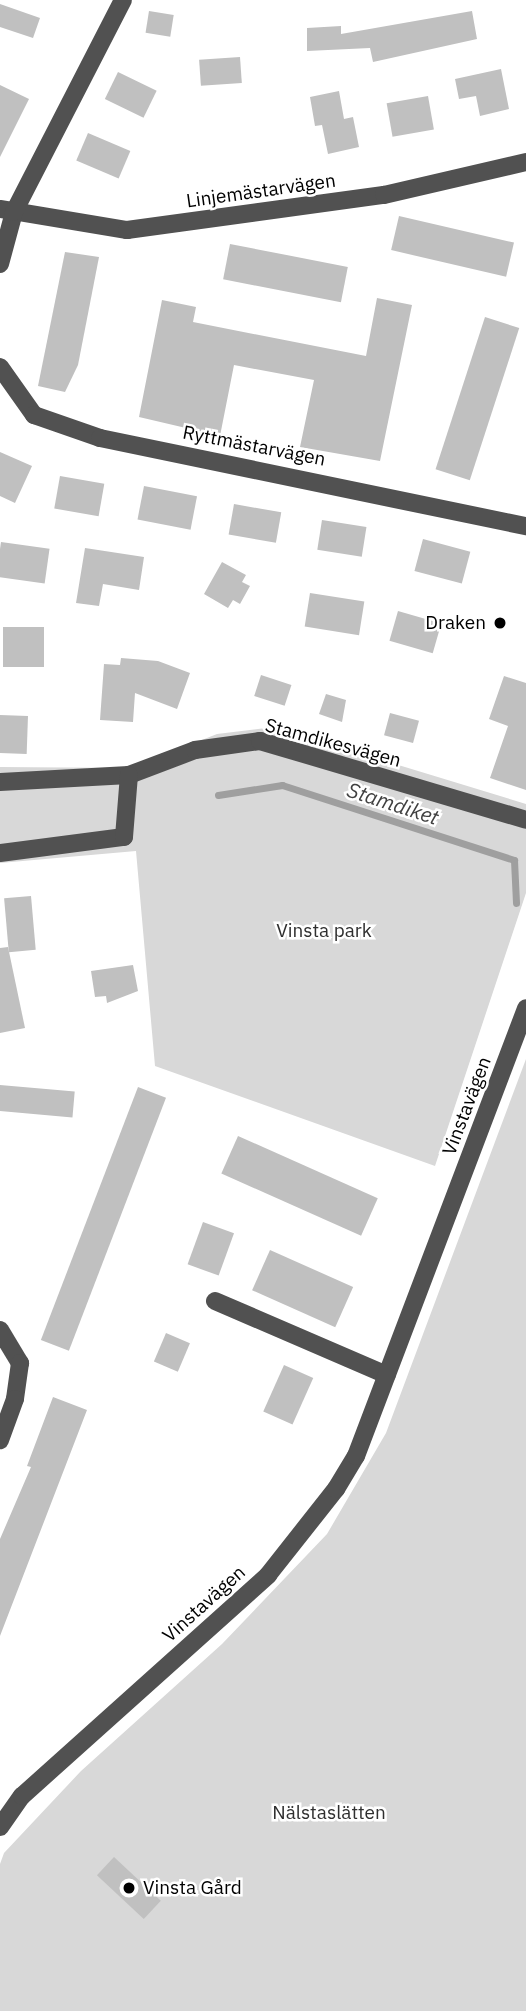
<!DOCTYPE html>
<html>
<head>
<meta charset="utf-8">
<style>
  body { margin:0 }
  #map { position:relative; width:526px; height:2011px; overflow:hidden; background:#fff; font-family:"IBM Plex Sans",sans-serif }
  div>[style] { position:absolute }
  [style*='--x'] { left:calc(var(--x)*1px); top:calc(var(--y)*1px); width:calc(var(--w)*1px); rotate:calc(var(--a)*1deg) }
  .green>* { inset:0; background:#d8d8d8 }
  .stream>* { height:7px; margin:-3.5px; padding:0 3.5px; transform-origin:3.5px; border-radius:3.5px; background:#9f9f9f }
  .building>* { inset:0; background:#c0c0c0; transform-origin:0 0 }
  .minor>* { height:18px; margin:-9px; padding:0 9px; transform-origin:9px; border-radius:9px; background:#515151 }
  .dots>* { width:19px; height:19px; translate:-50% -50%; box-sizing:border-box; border:4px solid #fff; border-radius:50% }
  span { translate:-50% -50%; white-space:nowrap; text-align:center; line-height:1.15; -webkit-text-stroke:5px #fff; paint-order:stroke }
  .street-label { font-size:19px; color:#000 }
  .poi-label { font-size:19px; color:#000 }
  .right { translate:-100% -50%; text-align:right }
  .left { translate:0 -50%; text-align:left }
  .park-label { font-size:19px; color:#2f2f2f }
  .water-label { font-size:21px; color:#404040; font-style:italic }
</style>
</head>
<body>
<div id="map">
  <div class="green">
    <i style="clip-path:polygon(274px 727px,526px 804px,526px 893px,435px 1166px,155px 1066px,136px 851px,0 863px,0 767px,131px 768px,217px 734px)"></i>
    <i style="clip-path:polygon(526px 1059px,526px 2011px,0 2011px,0 1864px,4px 1853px,81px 1771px,222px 1644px,327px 1534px,386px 1433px)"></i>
  </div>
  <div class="stream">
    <i style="--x:218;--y:795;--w:65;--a:-8.9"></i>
    <i style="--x:282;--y:785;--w:244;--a:17.9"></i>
    <i style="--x:514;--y:860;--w:43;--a:87.3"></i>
  </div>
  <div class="building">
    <i style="clip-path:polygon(0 4px,40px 18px,33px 38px,0 27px)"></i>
    <i style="left:149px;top:11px;width:25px;height:22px;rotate:9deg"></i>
    <i style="clip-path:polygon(472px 11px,477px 39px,373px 62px,370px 48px,307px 51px,307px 28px,341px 26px,341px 34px)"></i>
    <i style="left:240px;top:57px;width:26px;height:41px;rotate:86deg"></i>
    <i style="clip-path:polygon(501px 69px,509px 109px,480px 116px,476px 96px,459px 99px,455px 79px)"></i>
    <i style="left:118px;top:72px;width:43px;height:30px;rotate:26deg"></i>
    <i style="clip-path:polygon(0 85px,29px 99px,0 157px)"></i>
    <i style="clip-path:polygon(339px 91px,344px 119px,353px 117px,359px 147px,328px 154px,322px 125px,315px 126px,310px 97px)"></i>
    <i style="left:428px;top:96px;width:34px;height:42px;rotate:80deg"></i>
    <i style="left:88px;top:133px;width:46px;height:30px;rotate:23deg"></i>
    <i style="left:399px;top:216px;width:118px;height:35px;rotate:13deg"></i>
    <i style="left:230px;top:244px;width:120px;height:36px;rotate:11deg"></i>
    <i style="clip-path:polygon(65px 252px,99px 257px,78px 365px,65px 392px,38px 386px)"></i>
    <i style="clip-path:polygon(377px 298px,412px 305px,380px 461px,300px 447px,314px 380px,234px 365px,220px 436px,139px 417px,162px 300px,196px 307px,193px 322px,366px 356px)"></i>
    <i style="left:485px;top:317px;width:36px;height:160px;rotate:18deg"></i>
    <i style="clip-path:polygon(0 452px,32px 466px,15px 503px,0 496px)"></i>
    <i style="left:60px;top:476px;width:45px;height:33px;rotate:10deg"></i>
    <i style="left:144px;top:486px;width:54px;height:34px;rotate:11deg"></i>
    <i style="left:234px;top:504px;width:48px;height:31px;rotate:10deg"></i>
    <i style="left:322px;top:520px;width:45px;height:30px;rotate:9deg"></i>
    <i style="left:423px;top:539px;width:49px;height:33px;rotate:15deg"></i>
    <i style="left:1px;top:542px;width:49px;height:35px;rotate:8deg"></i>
    <i style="clip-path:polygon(85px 548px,144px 557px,139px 590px,103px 584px,99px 606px,76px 603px)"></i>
    <i style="clip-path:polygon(222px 562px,246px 575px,242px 582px,250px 586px,240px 604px,233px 600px,228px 608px,204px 594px)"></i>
    <i style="left:310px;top:593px;width:55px;height:34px;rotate:9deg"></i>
    <i style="left:398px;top:611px;width:45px;height:31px;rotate:16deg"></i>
    <i style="left:3px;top:627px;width:41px;height:40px"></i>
    <i style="clip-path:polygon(121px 658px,158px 661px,190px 673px,177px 709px,135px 693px,133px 722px,100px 720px,104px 664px,120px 665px)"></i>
    <i style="left:261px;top:675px;width:32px;height:22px;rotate:18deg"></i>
    <i style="clip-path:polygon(504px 676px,526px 683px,526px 790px,490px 778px,508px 726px,489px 719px)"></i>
    <i style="clip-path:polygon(326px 694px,346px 700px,342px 722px,319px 714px)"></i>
    <i style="left:390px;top:713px;width:30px;height:23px;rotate:15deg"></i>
    <i style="left:0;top:715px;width:28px;height:38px;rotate:2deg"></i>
    <i style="left:31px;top:896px;width:54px;height:27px;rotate:85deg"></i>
    <i style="clip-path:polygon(8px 947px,25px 1028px,0 1033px,0 948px)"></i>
    <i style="clip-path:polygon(133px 965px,138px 991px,107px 1003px,106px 996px,95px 997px,91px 971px)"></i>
    <i style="left:0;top:1085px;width:75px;height:26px;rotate:5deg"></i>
    <i style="left:138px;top:1087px;width:30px;height:271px;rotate:21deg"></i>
    <i style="left:238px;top:1136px;width:153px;height:41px;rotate:24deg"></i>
    <i style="left:203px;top:1222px;width:33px;height:45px;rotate:20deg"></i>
    <i style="left:270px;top:1250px;width:91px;height:44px;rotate:24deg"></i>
    <i style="left:166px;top:1333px;width:26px;height:31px;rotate:23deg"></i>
    <i style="left:284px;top:1365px;width:32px;height:51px;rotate:24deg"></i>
    <i style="clip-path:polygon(53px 1397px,87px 1410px,0 1636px,0 1539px,31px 1467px,27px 1466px)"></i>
    <i style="left:114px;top:1857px;width:64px;height:25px;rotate:43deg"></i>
  </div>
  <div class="minor">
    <i style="--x:0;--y:209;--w:129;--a:9.4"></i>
    <i style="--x:127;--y:230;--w:259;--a:-7.8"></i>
    <i style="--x:384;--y:195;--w:146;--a:-13.1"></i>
    <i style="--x:0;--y:264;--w:54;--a:-74.9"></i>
    <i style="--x:14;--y:212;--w:238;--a:-62.8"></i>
    <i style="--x:0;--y:367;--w:59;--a:54.7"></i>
    <i style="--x:34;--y:415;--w:70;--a:19.2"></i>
    <i style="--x:100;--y:438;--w:435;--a:11.7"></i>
    <i style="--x:0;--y:782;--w:129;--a:-3.1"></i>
    <i style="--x:129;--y:775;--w:71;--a:-20.7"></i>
    <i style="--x:195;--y:750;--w:66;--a:-7.9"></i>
    <i style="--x:260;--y:741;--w:277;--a:16.5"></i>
    <i style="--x:0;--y:853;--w:125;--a:-7.4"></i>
    <i style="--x:124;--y:837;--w:62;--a:-85.4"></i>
    <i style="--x:215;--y:1301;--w:187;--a:23.3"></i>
    <i style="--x:0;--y:1330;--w:39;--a:59"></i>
    <i style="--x:20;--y:1363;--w:36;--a:98"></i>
    <i style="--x:15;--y:1399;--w:44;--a:110.1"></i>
    <i style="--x:0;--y:1827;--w:38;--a:-55"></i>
    <i style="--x:22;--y:1796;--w:331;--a:-41.9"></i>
    <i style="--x:268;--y:1575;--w:110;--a:-51.7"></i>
    <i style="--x:336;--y:1489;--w:39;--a:-59"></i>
    <i style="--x:356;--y:1456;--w:479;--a:-69.2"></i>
  </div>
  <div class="dots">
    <i style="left:500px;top:623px;background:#000"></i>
    <i style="left:129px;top:1888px;background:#000"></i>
  </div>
  <div class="street-label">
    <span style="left:261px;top:191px;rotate:-8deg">Linjemästarvägen</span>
    <span style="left:254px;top:446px;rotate:11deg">Ryttmästarvägen</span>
    <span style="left:333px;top:743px;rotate:15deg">Stamdikesvägen</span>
    <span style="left:467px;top:1106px;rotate:-69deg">Vinstavägen</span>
    <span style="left:204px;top:1604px;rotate:-42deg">Vinstavägen</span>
  </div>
  <div class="poi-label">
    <span class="right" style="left:486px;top:623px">Draken</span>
    <span class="left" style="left:143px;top:1888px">Vinsta Gård</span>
  </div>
  <div class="park-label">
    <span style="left:324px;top:931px">Vinsta park</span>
    <span style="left:329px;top:1813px">Nälstaslätten</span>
  </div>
  <div class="water-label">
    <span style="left:393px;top:803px;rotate:18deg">Stamdiket</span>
  </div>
</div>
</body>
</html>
